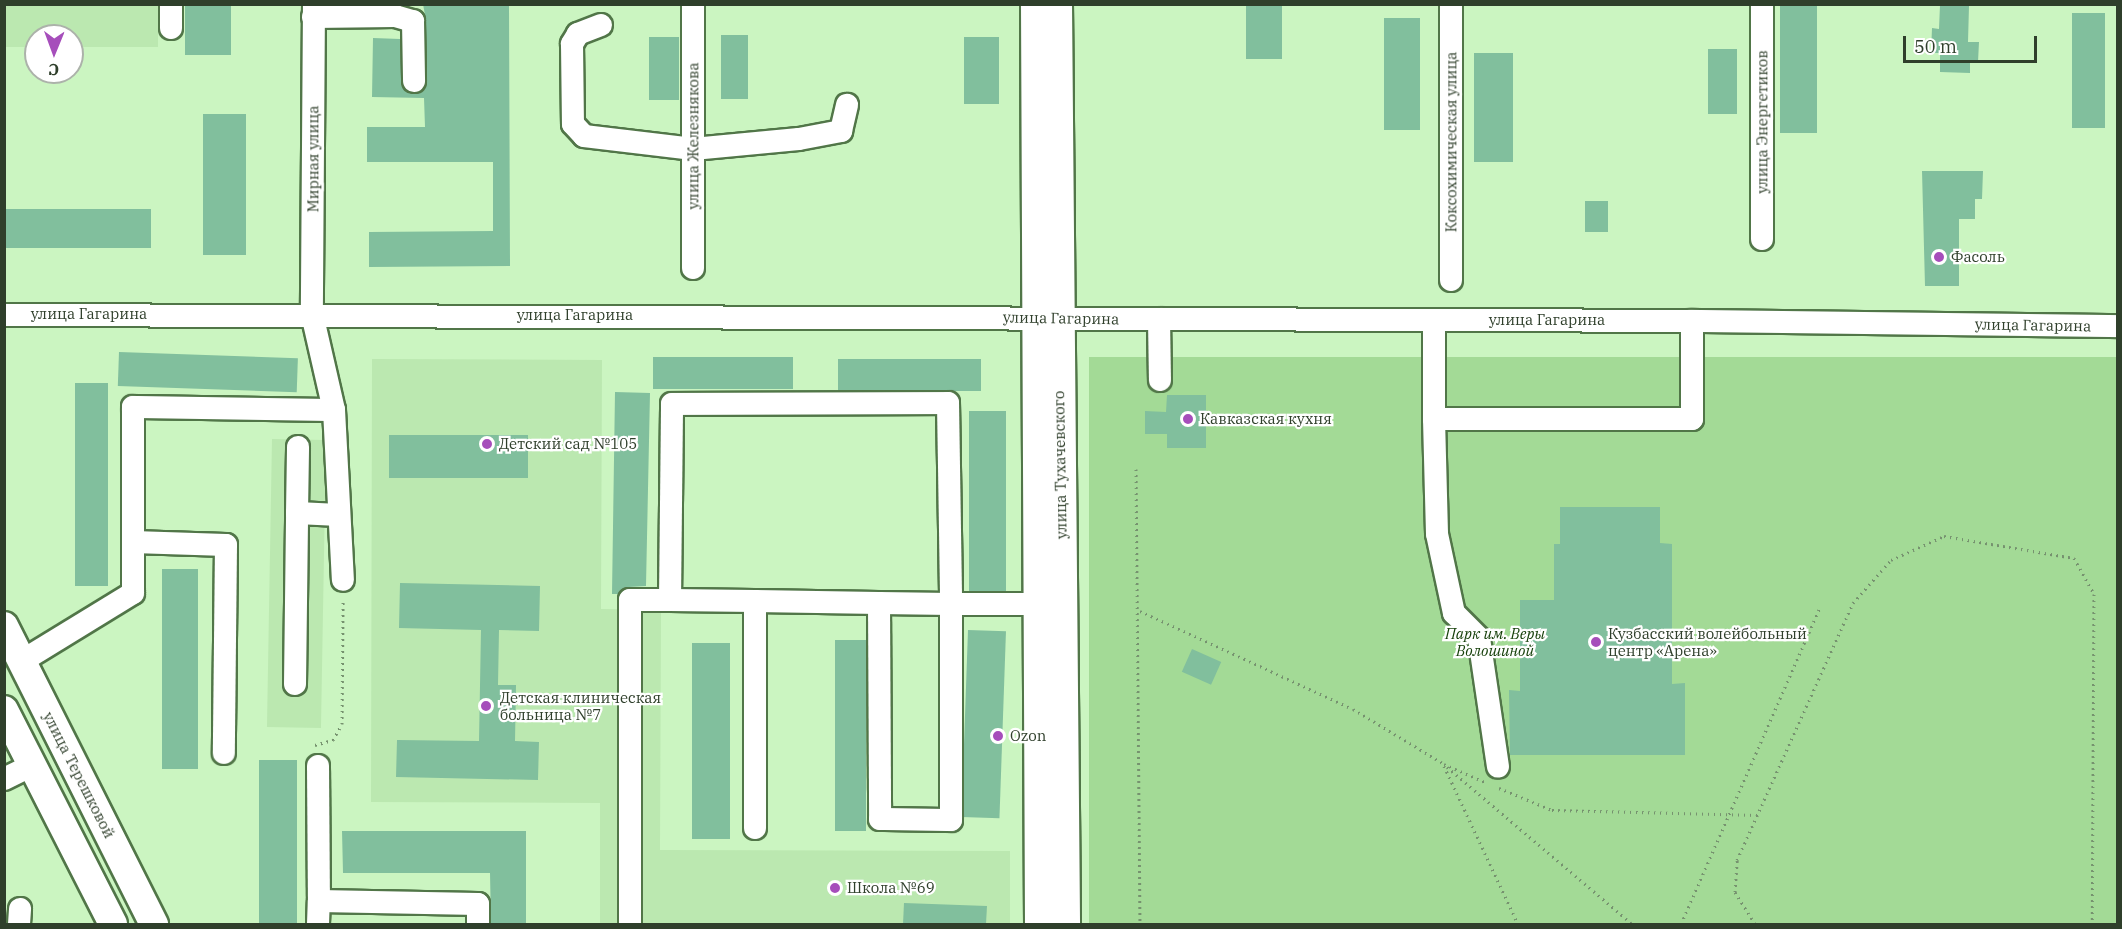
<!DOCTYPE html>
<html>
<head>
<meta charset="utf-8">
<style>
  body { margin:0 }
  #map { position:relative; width:2122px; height:929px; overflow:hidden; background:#cbf5c1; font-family:"IBM Plex Serif",serif }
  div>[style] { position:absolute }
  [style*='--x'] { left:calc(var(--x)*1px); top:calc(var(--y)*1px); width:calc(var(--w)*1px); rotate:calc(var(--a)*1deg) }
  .built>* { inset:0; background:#bbe8b0; transform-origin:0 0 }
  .green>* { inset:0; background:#a3da96; transform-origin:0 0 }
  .building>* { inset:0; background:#81bf9d; transform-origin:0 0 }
  .path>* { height:3px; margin-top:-1.5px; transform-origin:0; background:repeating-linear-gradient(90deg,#76926f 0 1.5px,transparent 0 6px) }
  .roads { filter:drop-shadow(2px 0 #517648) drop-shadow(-2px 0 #517648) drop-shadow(0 2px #517648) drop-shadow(0 -2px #517648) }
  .minor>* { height:22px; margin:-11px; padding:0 11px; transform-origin:11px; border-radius:11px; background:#fff }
  .major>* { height:28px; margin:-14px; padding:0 14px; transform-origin:14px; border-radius:14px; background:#fff }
  .dots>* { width:16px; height:16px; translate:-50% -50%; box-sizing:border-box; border:3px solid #fff; border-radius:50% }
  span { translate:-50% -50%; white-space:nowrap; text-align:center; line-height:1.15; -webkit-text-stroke:4.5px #fff; paint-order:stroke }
  .street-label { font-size:15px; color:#2f3f2b }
  .poi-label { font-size:15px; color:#2f3f2b }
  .left { translate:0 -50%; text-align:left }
  .park-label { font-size:15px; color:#16400a; font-style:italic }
  .frame { position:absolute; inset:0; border:6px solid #2f3f2b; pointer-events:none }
  .north { position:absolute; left:24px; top:24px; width:60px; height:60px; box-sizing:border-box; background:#fff; border:2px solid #acb2aa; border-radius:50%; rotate:181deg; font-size:16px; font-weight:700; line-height:24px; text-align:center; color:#2f3f2b }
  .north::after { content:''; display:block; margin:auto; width:21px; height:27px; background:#a64ebb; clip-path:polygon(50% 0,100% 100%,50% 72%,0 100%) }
  .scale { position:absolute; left:1903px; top:36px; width:134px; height:27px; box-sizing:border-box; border:3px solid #2f3f2b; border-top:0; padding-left:8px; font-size:18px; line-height:21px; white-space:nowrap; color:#2f3f2b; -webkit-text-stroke:4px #fff; paint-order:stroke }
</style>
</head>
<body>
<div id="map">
  <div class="built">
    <i style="clip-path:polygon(5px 5px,158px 5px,158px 47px,72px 47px,72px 36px,36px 36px,36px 47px,5px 47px)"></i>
    <i style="clip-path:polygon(372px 359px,602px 360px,601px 609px,661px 610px,660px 850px,1010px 851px,1010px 924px,600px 924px,600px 803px,371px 802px)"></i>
    <i style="left:272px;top:439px;width:54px;height:288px;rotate:1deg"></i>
  </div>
  <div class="green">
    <i style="left:1089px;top:357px;width:1028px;height:567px"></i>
  </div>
  <div class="building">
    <i style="left:185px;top:4px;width:46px;height:51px"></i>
    <i style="clip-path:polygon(423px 4px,509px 4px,510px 266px,369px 267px,369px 232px,493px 231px,493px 162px,367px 162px,367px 127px,425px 127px,424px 98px,372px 97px,373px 38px,400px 39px,402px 87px,415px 94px,426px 87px,426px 21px)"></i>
    <i style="left:1246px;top:4px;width:36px;height:55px"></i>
    <i style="left:1780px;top:4px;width:37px;height:129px"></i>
    <i style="clip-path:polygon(1940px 5px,1969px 6px,1968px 42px,1979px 42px,1978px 62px,1970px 61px,1970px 73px,1940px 72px,1940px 53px,1931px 53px,1932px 28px,1939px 29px)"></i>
    <i style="left:2072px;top:13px;width:33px;height:115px"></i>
    <i style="left:1420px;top:18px;width:112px;height:36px;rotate:90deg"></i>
    <i style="left:721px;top:35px;width:27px;height:64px"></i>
    <i style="left:649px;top:37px;width:30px;height:63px"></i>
    <i style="left:964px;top:37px;width:35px;height:67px"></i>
    <i style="left:1708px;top:49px;width:29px;height:65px"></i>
    <i style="left:1474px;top:53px;width:39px;height:109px"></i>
    <i style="left:203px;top:114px;width:43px;height:141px"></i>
    <i style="clip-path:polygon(1922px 171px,1983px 171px,1982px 199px,1975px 199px,1975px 219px,1959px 219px,1959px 286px,1925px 286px)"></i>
    <i style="left:1585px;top:201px;width:23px;height:31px"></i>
    <i style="left:4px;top:209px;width:147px;height:39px"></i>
    <i style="left:119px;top:352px;width:179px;height:34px;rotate:2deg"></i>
    <i style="left:653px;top:357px;width:140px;height:32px"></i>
    <i style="left:981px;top:359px;width:32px;height:143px;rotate:90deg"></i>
    <i style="left:75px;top:383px;width:33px;height:203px"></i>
    <i style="clip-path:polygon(615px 392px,650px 393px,646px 586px,629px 587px,618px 594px,612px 594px)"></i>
    <i style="clip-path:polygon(1167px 395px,1206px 395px,1206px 448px,1167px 448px,1167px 434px,1145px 434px,1145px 411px,1166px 412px)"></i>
    <i style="left:969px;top:411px;width:37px;height:180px"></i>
    <i style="left:389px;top:435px;width:139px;height:43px"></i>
    <i style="clip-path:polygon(1560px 507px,1660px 507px,1660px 543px,1672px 544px,1672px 684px,1685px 683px,1685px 755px,1510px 755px,1509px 690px,1520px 691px,1520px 600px,1554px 600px,1554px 544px,1560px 544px)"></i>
    <i style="left:162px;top:569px;width:36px;height:200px"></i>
    <i style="clip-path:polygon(400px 583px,540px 586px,539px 631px,499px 630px,498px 685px,516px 685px,515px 741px,539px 742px,538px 780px,396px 777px,397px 740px,479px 741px,481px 630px,399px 628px)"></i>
    <i style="left:968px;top:630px;width:38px;height:187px;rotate:2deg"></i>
    <i style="left:835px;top:640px;width:31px;height:191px"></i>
    <i style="left:692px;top:643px;width:38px;height:196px"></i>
    <i style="left:1192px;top:649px;width:32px;height:25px;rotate:24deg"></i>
    <i style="left:259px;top:760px;width:38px;height:164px"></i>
    <i style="clip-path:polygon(342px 831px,526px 831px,526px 924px,491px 924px,490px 873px,343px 873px)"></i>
    <i style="clip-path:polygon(904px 903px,987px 906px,986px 924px,903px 924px)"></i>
  </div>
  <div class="path">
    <i style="--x:1136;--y:469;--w:455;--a:89.5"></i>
    <i style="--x:1140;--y:611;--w:234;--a:24.7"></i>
    <i style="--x:1353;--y:709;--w:106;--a:31.1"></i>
    <i style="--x:1444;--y:764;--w:45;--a:23.7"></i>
    <i style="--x:315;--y:745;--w:19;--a:-16"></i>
    <i style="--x:333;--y:740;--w:18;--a:-61"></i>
    <i style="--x:342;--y:724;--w:124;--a:-89.5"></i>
    <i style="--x:1444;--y:766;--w:174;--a:64.9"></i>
    <i style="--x:1447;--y:767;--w:243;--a:40.3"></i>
    <i style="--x:1499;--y:788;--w:57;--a:22.5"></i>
    <i style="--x:1552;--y:810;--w:206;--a:1.4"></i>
    <i style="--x:1681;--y:924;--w:345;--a:-66.3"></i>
    <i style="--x:1755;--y:924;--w:38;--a:-122"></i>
    <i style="--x:1735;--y:892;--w:32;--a:-86"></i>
    <i style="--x:1737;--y:860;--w:282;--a:-65.7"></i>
    <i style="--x:1853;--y:603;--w:57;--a:-48.5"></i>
    <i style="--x:1891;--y:560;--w:58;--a:-24.4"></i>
    <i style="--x:1944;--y:536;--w:132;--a:9.6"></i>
    <i style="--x:2074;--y:558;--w:41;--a:60.9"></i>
    <i style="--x:2094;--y:594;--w:330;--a:90.3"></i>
  </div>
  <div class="roads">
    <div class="minor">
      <i style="--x:314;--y:4;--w:310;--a:90.4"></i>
      <i style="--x:312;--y:314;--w:98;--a:77.1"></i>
      <i style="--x:334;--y:410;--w:170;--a:87"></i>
      <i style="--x:693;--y:4;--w:264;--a:90"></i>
      <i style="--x:1451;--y:4;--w:276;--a:90"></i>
      <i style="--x:313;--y:17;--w:82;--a:-0.7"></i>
      <i style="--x:395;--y:16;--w:19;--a:16"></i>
      <i style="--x:413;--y:21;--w:60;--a:89"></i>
      <i style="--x:601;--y:25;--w:25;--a:159"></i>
      <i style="--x:578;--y:34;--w:12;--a:121"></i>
      <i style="--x:572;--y:44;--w:80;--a:89.3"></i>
      <i style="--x:573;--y:124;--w:16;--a:47"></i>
      <i style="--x:584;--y:136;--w:110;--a:6.8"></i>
      <i style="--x:693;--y:149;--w:106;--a:-5.4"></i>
      <i style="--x:799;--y:139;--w:43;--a:-10.8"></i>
      <i style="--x:841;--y:131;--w:27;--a:-77"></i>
      <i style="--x:171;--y:28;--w:24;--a:-90"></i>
      <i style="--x:1762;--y:239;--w:235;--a:-90"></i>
      <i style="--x:4;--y:315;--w:1688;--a:0.2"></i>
      <i style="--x:1692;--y:321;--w:426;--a:0.7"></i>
      <i style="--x:1159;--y:319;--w:61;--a:89.1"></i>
      <i style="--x:1434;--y:320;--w:99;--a:90"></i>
      <i style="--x:1434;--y:419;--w:258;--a:0"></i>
      <i style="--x:1692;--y:419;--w:98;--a:-90"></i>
      <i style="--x:1434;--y:419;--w:115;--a:88.5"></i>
      <i style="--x:1437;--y:534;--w:81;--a:77.9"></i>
      <i style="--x:1454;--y:613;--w:35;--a:45"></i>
      <i style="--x:1479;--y:638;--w:130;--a:81.6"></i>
      <i style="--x:297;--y:513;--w:66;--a:-89.1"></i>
      <i style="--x:133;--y:542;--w:93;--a:1.8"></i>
      <i style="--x:226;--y:545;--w:208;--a:90.6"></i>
      <i style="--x:755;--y:601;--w:227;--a:90"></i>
      <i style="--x:879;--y:603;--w:216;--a:89.7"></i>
      <i style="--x:880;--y:819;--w:71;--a:0.8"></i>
      <i style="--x:951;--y:820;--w:216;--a:-90"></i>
      <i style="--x:951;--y:604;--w:72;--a:-179.2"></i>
      <i style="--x:879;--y:603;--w:124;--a:-179.1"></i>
      <i style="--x:755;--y:601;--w:85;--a:-179.3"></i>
      <i style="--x:670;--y:600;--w:196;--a:-89.4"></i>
      <i style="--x:672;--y:404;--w:276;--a:-0.2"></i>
      <i style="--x:948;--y:403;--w:201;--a:89.1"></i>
      <i style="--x:951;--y:604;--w:102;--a:0"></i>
      <i style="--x:22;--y:661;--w:130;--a:-31.5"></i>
      <i style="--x:133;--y:593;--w:186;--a:-90"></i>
      <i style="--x:133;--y:407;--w:201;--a:0.9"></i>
      <i style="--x:295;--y:684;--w:171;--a:-89.3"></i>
      <i style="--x:297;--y:513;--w:42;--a:2.7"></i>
      <i style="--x:318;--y:766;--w:135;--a:89.6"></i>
      <i style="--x:319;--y:901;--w:159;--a:1.1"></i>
      <i style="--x:478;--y:904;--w:20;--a:90"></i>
      <i style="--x:4;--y:779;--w:32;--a:-26"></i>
      <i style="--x:19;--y:924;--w:15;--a:-86"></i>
      <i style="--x:318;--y:924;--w:23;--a:-88"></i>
      <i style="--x:630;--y:924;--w:324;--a:-90"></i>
      <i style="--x:630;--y:600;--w:40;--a:0"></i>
    </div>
    <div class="major">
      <i style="--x:1035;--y:4;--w:920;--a:89.75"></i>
      <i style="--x:1058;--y:4;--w:920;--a:89.5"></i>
      <i style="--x:4;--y:626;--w:334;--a:63.3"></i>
      <i style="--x:4;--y:710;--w:240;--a:63"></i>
    </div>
  </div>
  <div class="dots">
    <i style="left:1939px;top:257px;background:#a64ebb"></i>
    <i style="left:1188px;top:419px;background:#a64ebb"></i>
    <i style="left:487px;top:444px;background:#a64ebb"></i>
    <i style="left:1596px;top:642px;background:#a64ebb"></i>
    <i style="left:486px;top:706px;background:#a64ebb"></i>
    <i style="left:998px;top:736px;background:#a64ebb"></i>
    <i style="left:835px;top:888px;background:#a64ebb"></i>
  </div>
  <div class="street-label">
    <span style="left:1762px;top:122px;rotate:-90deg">улица Энергетиков</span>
    <span style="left:693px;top:136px;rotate:-90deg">улица Железнякова</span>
    <span style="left:1451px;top:142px;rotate:-90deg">Коксохимическая улица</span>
    <span style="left:313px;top:159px;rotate:-90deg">Мирная улица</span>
    <span style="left:89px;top:314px">улица Гагарина</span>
    <span style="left:575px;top:315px">улица Гагарина</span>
    <span style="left:1061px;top:318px;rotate:1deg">улица Гагарина</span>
    <span style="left:1547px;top:320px">улица Гагарина</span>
    <span style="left:2033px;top:325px;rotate:1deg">улица Гагарина</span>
    <span style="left:1060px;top:465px;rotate:-91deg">улица Тухачевского</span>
    <span style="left:79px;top:775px;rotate:63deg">улица Терешковой</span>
  </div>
  <div class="poi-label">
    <span class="left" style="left:1951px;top:257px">Фасоль</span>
    <span class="left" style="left:1200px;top:419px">Кавказская кухня</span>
    <span class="left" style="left:499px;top:444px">Детский сад №105</span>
    <span class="left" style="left:1608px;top:642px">Кузбасский волейбольный<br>центр «Арена»</span>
    <span class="left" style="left:500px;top:706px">Детская клиническая<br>больница №7</span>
    <span class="left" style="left:1010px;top:736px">Ozon</span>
    <span class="left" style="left:847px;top:888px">Школа №69</span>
  </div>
  <div class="park-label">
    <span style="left:1495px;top:642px">Парк им. Веры<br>Волошиной</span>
  </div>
  <div class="frame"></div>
  <div class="north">С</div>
  <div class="scale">50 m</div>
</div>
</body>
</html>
